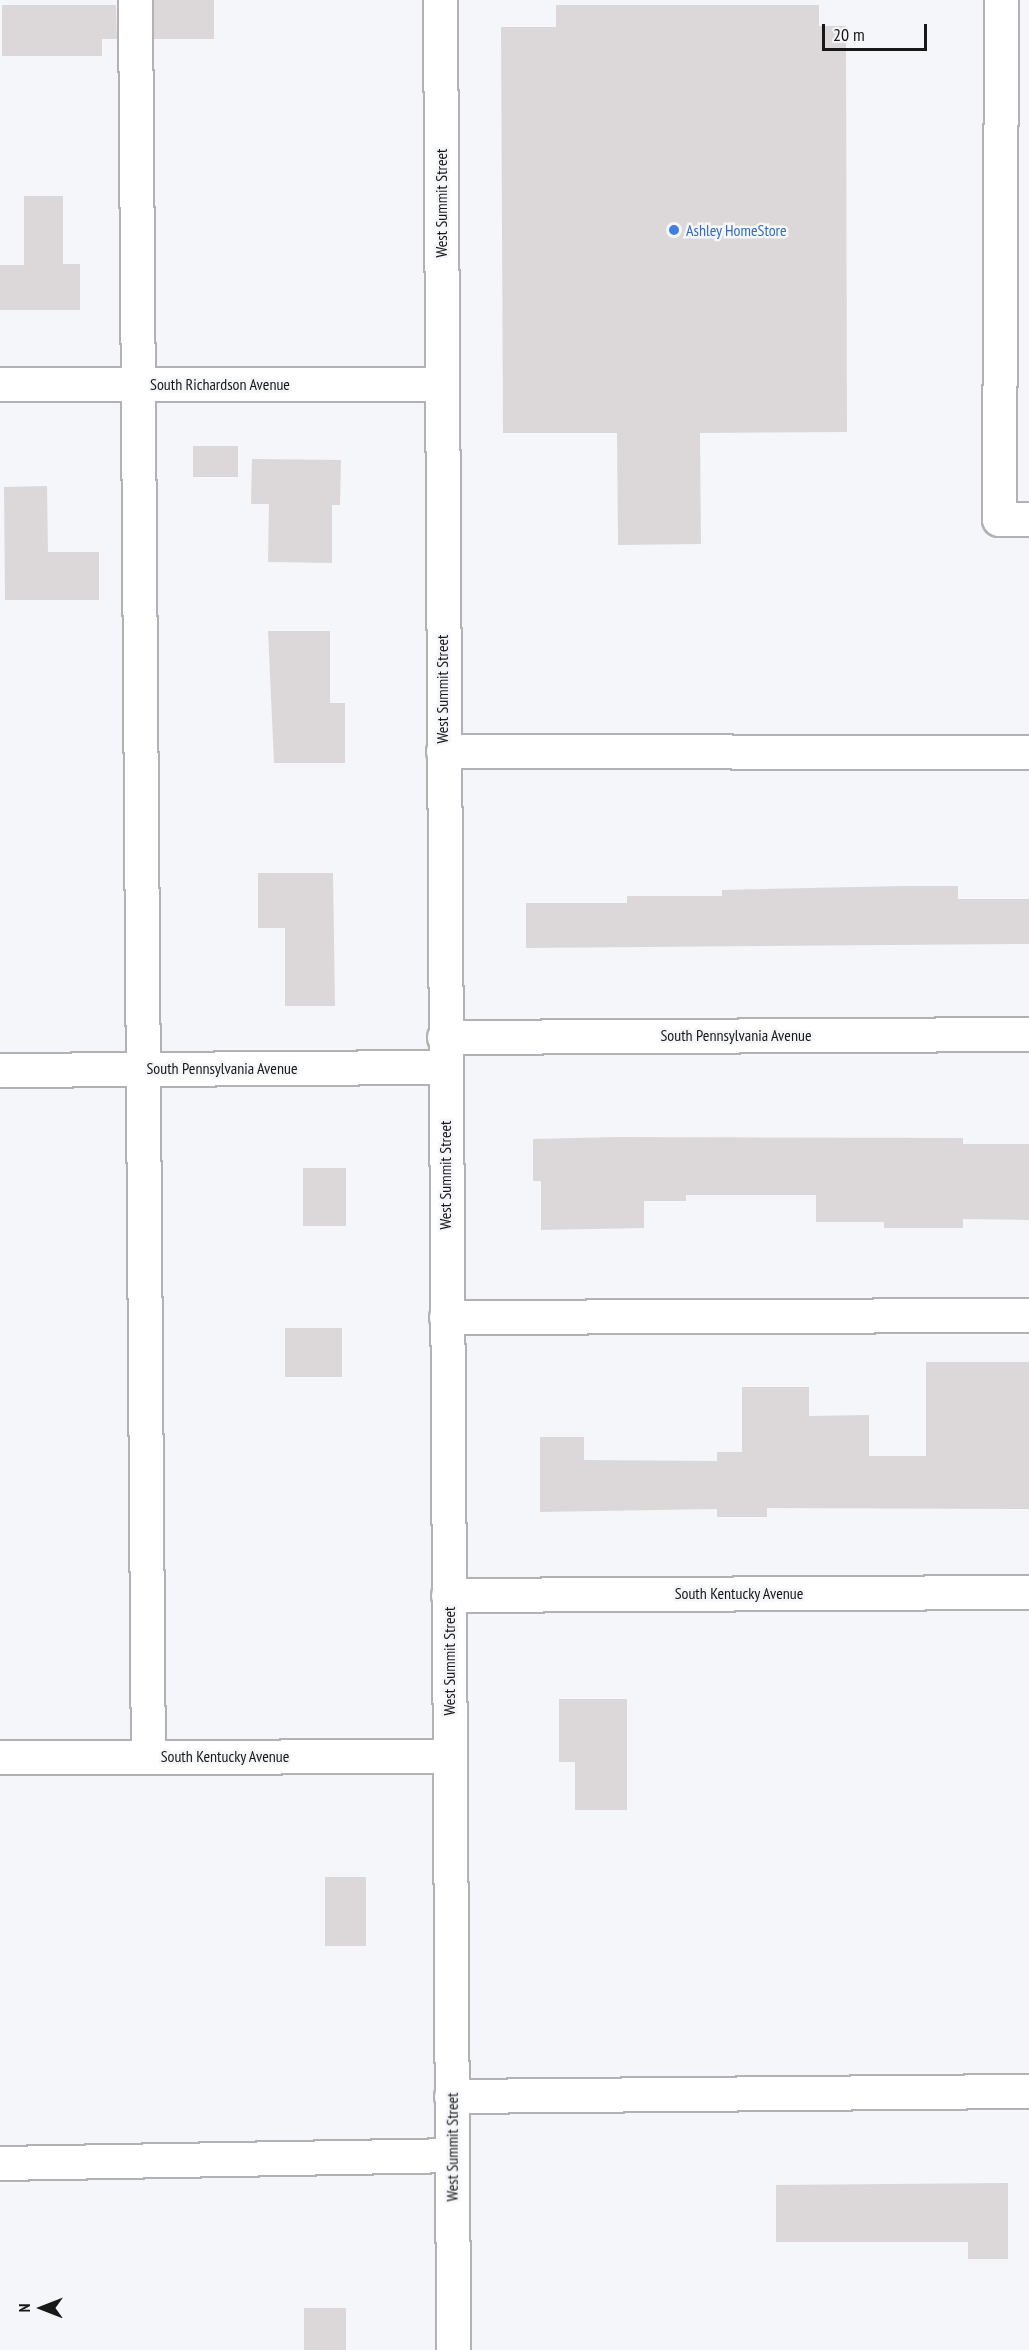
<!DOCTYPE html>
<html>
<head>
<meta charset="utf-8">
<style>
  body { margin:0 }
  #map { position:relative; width:1029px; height:2350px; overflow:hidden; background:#f5f6f9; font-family:"PT Sans Narrow",sans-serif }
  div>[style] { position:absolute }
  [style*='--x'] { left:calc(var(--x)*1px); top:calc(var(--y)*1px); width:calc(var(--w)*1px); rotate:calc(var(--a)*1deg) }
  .building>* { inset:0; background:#dcd8d9; transform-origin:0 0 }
  .roads { filter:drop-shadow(2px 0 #b2b2b6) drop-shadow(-2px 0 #b2b2b6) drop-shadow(0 2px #b2b2b6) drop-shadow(0 -2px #b2b2b6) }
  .minor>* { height:33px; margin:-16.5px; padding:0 16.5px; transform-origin:16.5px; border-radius:16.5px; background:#fff }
  .dots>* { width:16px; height:16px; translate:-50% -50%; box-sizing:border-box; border:3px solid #f5f6f9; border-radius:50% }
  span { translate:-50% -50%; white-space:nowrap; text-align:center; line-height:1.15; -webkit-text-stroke:5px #f5f6f9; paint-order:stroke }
  .street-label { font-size:16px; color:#181819 }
  .shop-label { font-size:16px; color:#366cbe }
  .left { translate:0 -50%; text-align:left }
  .north { position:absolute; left:12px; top:2278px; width:60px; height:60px; -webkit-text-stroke:4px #f5f6f9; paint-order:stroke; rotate:270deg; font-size:16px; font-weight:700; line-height:24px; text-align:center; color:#181819 }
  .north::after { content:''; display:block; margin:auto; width:21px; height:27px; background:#181819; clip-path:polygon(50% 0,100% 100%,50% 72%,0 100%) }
  .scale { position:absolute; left:822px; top:24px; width:105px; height:27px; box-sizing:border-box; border:3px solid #181819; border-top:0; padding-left:8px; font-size:18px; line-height:21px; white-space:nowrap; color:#181819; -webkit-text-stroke:4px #f5f6f9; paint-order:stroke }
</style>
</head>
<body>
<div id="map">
  <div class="building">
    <i style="left:154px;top:0;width:60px;height:39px"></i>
    <i style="clip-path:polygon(2px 5px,116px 5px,117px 39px,102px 39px,102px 56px,2px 56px)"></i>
    <i style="clip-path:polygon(556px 5px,819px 5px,819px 26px,846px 26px,847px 432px,700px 433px,701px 544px,618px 545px,617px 433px,503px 433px,501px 27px,556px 27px)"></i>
    <i style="clip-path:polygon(24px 196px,63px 196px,63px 264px,80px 264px,80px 310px,0 310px,0 265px,24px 265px)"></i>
    <i style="left:193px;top:446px;width:45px;height:31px"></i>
    <i style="clip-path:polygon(252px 459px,341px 460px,340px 505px,332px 505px,332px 563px,268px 562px,269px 504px,251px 504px)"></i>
    <i style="clip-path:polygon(47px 486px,48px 552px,99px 552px,99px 600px,5px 600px,4px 487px)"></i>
    <i style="clip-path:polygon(268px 631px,330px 631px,330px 703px,345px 703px,345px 763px,274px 763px)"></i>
    <i style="clip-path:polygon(258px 873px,333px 873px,335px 1006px,285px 1006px,285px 928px,258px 928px)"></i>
    <i style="clip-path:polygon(903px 886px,958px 886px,958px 899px,1029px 899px,1029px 944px,526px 948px,526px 903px,627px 903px,627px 896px,722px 896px,722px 890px)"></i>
    <i style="clip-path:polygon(617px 1137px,963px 1138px,963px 1144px,1029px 1144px,1029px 1220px,963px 1219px,963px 1228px,884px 1228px,884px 1222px,816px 1222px,816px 1195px,686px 1195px,686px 1201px,644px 1201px,644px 1228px,541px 1230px,541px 1181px,533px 1181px,533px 1139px)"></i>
    <i style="left:303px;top:1168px;width:43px;height:58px"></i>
    <i style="left:285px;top:1328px;width:57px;height:49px"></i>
    <i style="clip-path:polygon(926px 1362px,1029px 1362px,1029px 1509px,767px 1508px,767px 1517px,717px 1517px,717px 1509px,540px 1512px,540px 1437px,584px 1437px,584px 1460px,717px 1461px,717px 1452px,742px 1452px,742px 1387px,809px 1387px,809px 1416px,869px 1415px,869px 1456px,926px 1456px)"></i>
    <i style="clip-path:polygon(559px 1699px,627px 1699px,627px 1810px,575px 1810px,575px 1762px,559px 1762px)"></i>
    <i style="left:325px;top:1877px;width:41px;height:69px"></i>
    <i style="clip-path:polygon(1008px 2183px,1008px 2259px,968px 2259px,968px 2242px,776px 2242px,776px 2185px)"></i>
    <i style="left:304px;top:2308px;width:42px;height:42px"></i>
  </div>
  <div class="roads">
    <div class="minor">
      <i style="--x:135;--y:0;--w:1756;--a:89.58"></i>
      <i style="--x:440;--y:0;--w:2350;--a:89.68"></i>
      <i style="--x:1001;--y:0;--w:519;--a:90.22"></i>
      <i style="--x:999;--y:519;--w:30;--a:0"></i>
      <i style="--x:0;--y:384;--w:441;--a:0"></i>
      <i style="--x:443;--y:751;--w:586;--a:0.1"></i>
      <i style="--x:444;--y:1037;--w:585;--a:-0.29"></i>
      <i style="--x:0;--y:1070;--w:444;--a:-0.4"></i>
      <i style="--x:446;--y:1317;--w:583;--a:-0.2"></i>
      <i style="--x:448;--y:1595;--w:581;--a:-0.3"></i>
      <i style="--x:0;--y:1757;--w:449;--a:-0.1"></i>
      <i style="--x:451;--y:2096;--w:578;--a:-0.5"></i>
      <i style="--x:0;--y:2163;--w:452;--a:-1"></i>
    </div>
  </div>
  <div class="dots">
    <i style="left:674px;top:230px;background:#3f7fe0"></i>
  </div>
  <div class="street-label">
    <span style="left:441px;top:203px;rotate:-90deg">West Summit Street</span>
    <span style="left:220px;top:384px">South Richardson Avenue</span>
    <span style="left:442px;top:689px;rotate:-90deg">West Summit Street</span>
    <span style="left:736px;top:1035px">South Pennsylvania Avenue</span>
    <span style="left:222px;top:1068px">South Pennsylvania Avenue</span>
    <span style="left:445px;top:1175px;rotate:-90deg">West Summit Street</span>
    <span style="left:739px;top:1593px">South Kentucky Avenue</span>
    <span style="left:449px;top:1661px;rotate:-90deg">West Summit Street</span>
    <span style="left:225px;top:1756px">South Kentucky Avenue</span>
    <span style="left:452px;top:2147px;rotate:-90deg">West Summit Street</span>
  </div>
  <div class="shop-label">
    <span class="left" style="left:686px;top:230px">Ashley HomeStore</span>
  </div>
  <div class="north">N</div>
  <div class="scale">20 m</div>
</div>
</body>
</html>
